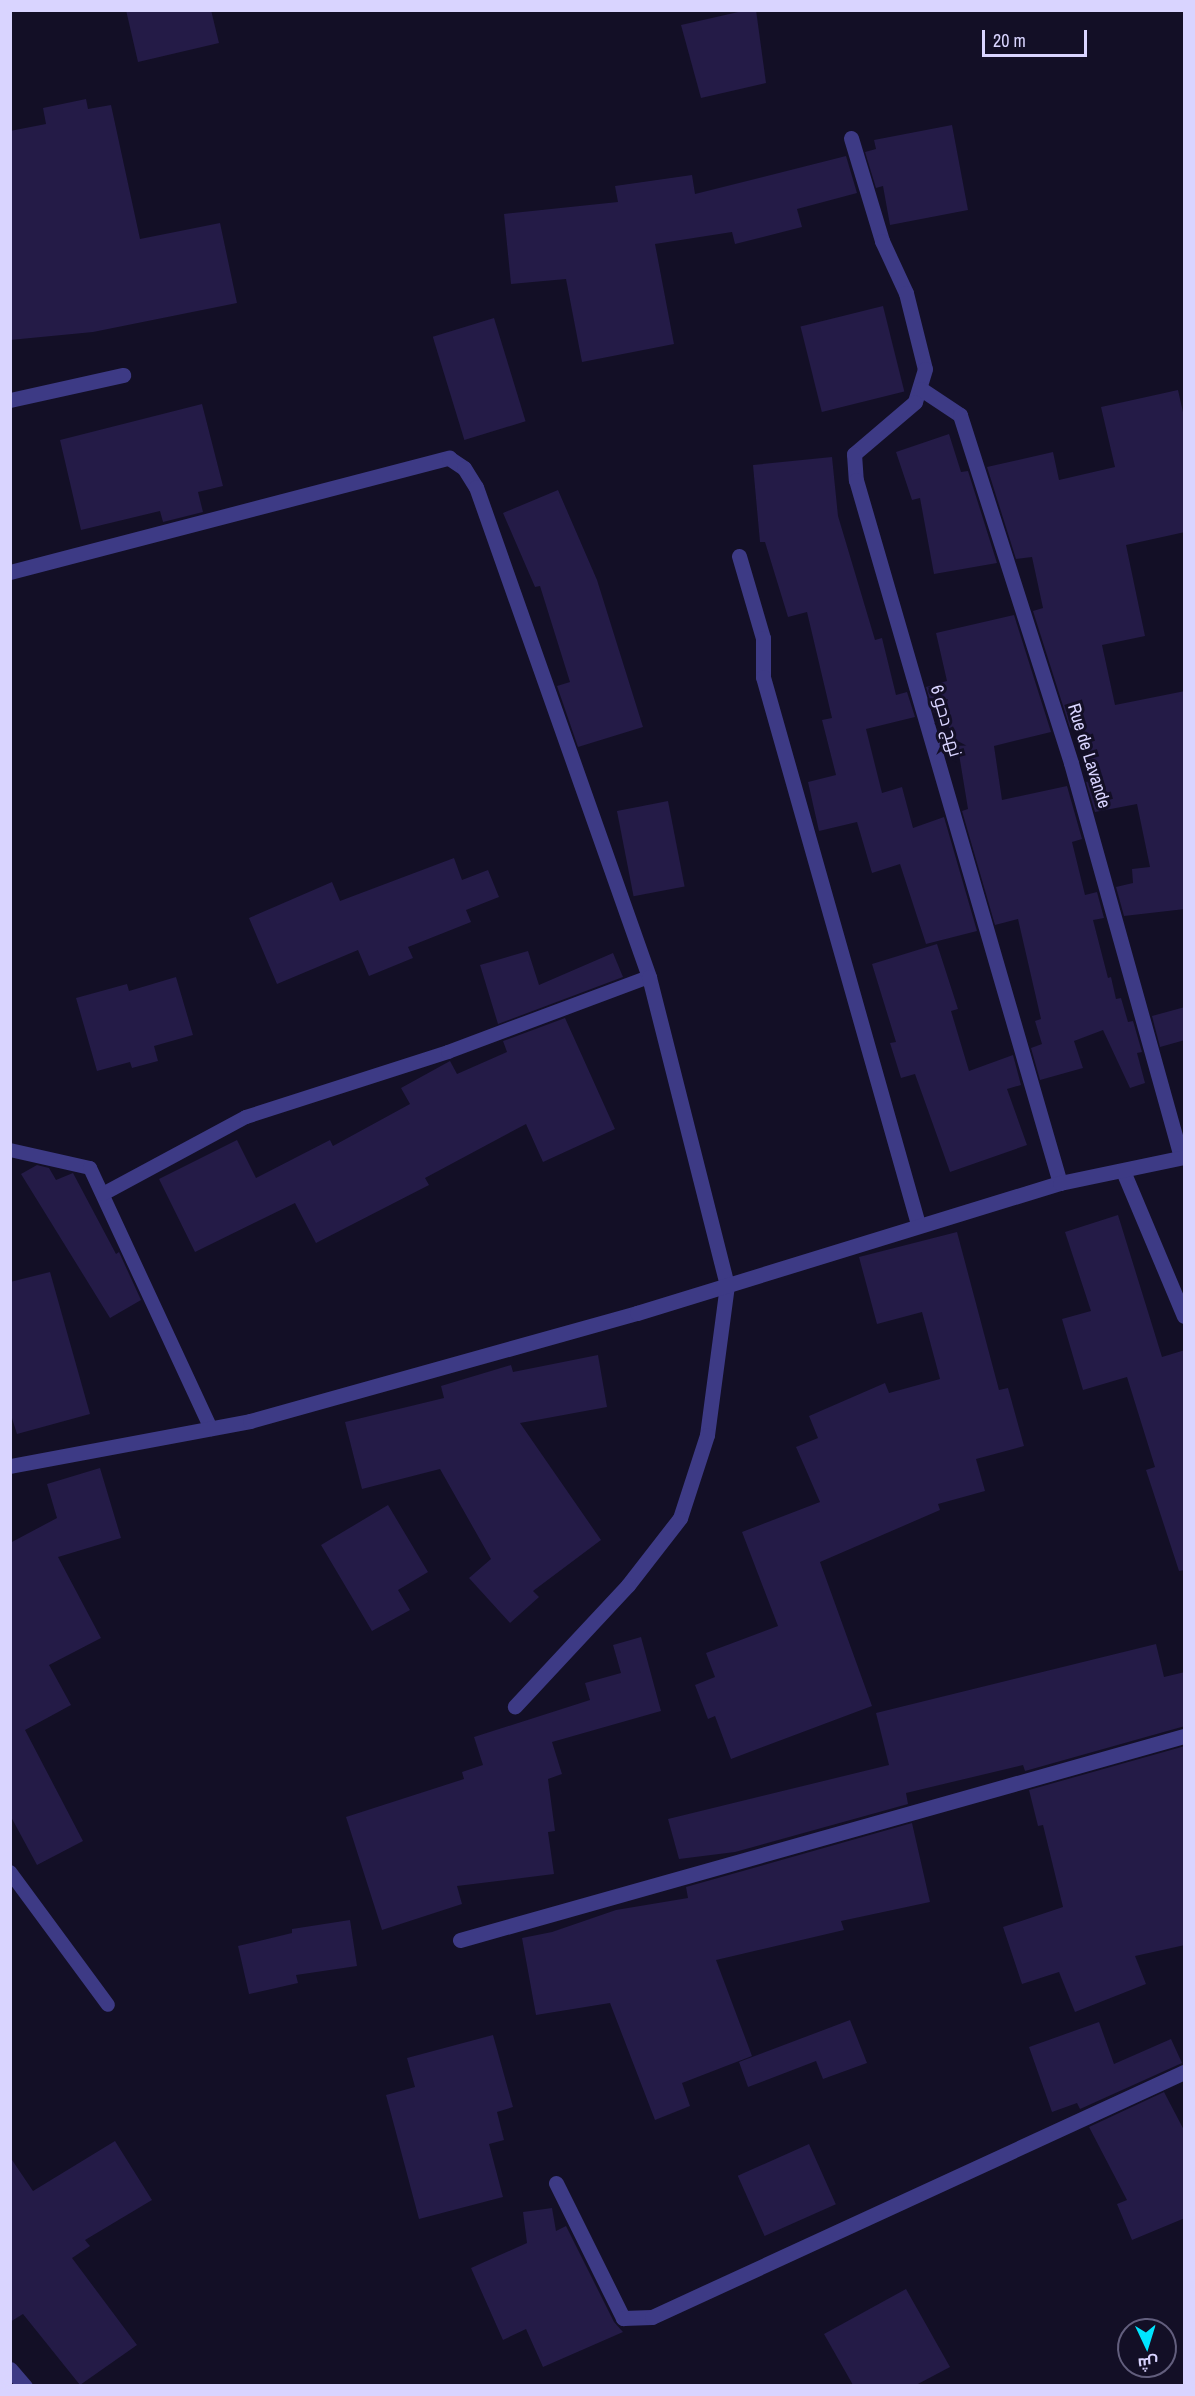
<!DOCTYPE html>
<html>
<head>
<meta charset="utf-8">
<style>
  body { margin:0 }
  #map { position:relative; width:1195px; height:2396px; overflow:hidden; background:#130f26; font-family:"Archivo Narrow",Cairo,sans-serif }
  div>[style] { position:absolute }
  [style*='--x'] { left:calc(var(--x)*1px); top:calc(var(--y)*1px); width:calc(var(--w)*1px); rotate:calc(var(--a)*1deg) }
  .building>* { inset:0; background:#241b47; transform-origin:0 0 }
  .lane>* { height:14px; margin:-7px; padding:0 7px; transform-origin:7px; border-radius:7px; background:#3d3a85 }
  .street>* { height:15px; margin:-7.5px; padding:0 7.5px; transform-origin:7.5px; border-radius:7.5px; background:#3d3a85 }
  span { translate:-50% -50%; white-space:nowrap; text-align:center; line-height:1.15; -webkit-text-stroke:6px #130f26; paint-order:stroke }
  .street-label { font-size:18px; color:#d9d4ff }
  .frame { position:absolute; inset:0; border:12px solid #d9d4ff; pointer-events:none }
  .north { position:absolute; left:1117px; top:2318px; width:60px; height:60px; box-sizing:border-box; background:#130f26; border:2px solid #625e7d; border-radius:50%; rotate:176deg; font-size:16px; font-weight:700; line-height:24px; text-align:center; color:#d9d4ff }
  .north::after { content:''; display:block; margin:auto; width:21px; height:27px; background:#00e5ff; clip-path:polygon(50% 0,100% 100%,50% 72%,0 100%) }
  .scale { position:absolute; left:982px; top:30px; width:105px; height:27px; box-sizing:border-box; border:3px solid #d9d4ff; border-top:0; padding-left:8px; font-size:18px; line-height:21px; white-space:nowrap; color:#d9d4ff; -webkit-text-stroke:4px #130f26; paint-order:stroke }
</style>
</head>
<body>
<div id="map">
  <div class="building">
    <i style="clip-path:polygon(126px 10px,211px 10px,219px 43px,138px 62px)"></i>
    <i style="clip-path:polygon(747px 10px,756px 10px,766px 83px,701px 98px,681px 25px)"></i>
    <i style="clip-path:polygon(86px 99px,88px 109px,111px 105px,140px 239px,220px 223px,237px 303px,93px 332px,10px 340px,10px 131px,46px 124px,43px 108px)"></i>
    <i style="clip-path:polygon(952px 125px,968px 210px,890px 225px,883px 186px,876px 188px,865px 152px,876px 149px,874px 140px)"></i>
    <i style="clip-path:polygon(846px 156px,857px 193px,797px 209px,802px 227px,735px 244px,732px 232px,655px 244px,674px 344px,582px 362px,566px 279px,511px 284px,504px 214px,618px 202px,615px 186px,692px 175px,695px 194px)"></i>
    <i style="left:883px;top:306px;width:88px;height:85px;rotate:76deg"></i>
    <i style="left:494px;top:318px;width:108px;height:64px;rotate:73deg"></i>
    <i style="clip-path:polygon(1178px 390px,1185px 421px,1185px 532px,1126px 545px,1145px 636px,1102px 645px,1115px 705px,1185px 691px,1185px 909px,1124px 916px,1116px 887px,1133px 883px,1132px 869px,1150px 867px,1137px 804px,1095px 812px,1086px 782px,1092px 780px,1081px 725px,1070px 728px,1033px 611px,1043px 608px,1032px 557px,1016px 559px,987px 467px,1053px 452px,1059px 480px,1115px 467px,1101px 407px)"></i>
    <i style="clip-path:polygon(202px 404px,223px 486px,198px 492px,203px 512px,163px 522px,160px 511px,81px 530px,60px 440px)"></i>
    <i style="clip-path:polygon(949px 434px,961px 472px,968px 471px,997px 563px,934px 574px,920px 498px,912px 500px,896px 452px)"></i>
    <i style="clip-path:polygon(832px 457px,838px 516px,875px 640px,882px 638px,896px 695px,907px 692px,915px 717px,866px 729px,882px 793px,902px 787px,913px 828px,944px 817px,977px 931px,926px 944px,900px 864px,872px 873px,857px 822px,819px 831px,808px 782px,836px 775px,822px 720px,832px 718px,807px 612px,788px 617px,765px 542px,760px 542px,753px 465px)"></i>
    <i style="clip-path:polygon(558px 490px,597px 580px,643px 727px,578px 747px,557px 686px,570px 682px,540px 586px,535px 587px,503px 513px)"></i>
    <i style="clip-path:polygon(1014px 615px,1051px 732px,994px 746px,1002px 800px,1067px 786px,1082px 839px,1072px 842px,1085px 895px,1097px 892px,1104px 918px,1093px 920px,1108px 978px,1111px 977px,1116px 999px,1121px 998px,1128px 1022px,1133px 1021px,1142px 1052px,1137px 1053px,1145px 1083px,1130px 1088px,1103px 1030px,1074px 1041px,1083px 1068px,1040px 1080px,1031px 1048px,1042px 1044px,1035px 1021px,1041px 1019px,1018px 919px,995px 925px,962px 811px,968px 809px,959px 754px,955px 755px,945px 710px,934px 713px,926px 687px,947px 681px,936px 633px)"></i>
    <i style="left:668px;top:801px;width:87px;height:52px;rotate:79deg"></i>
    <i style="clip-path:polygon(454px 858px,462px 880px,488px 870px,499px 897px,466px 910px,471px 922px,408px 947px,413px 958px,369px 976px,358px 950px,277px 984px,249px 918px,332px 882px,340px 901px)"></i>
    <i style="clip-path:polygon(937px 944px,958px 1009px,951px 1011px,969px 1071px,1013px 1055px,1021px 1085px,1007px 1089px,1027px 1145px,950px 1172px,915px 1074px,901px 1078px,890px 1043px,896px 1042px,872px 964px)"></i>
    <i style="clip-path:polygon(528px 951px,539px 985px,613px 953px,623px 977px,498px 1024px,480px 965px)"></i>
    <i style="clip-path:polygon(176px 977px,193px 1035px,154px 1046px,158px 1061px,132px 1068px,130px 1062px,97px 1071px,76px 998px,127px 984px,129px 991px)"></i>
    <i style="clip-path:polygon(1185px 1007px,1185px 1040px,1160px 1047px,1152px 1016px)"></i>
    <i style="clip-path:polygon(565px 1018px,615px 1129px,543px 1162px,526px 1124px,425px 1178px,429px 1185px,316px 1243px,295px 1203px,195px 1252px,159px 1179px,237px 1140px,256px 1178px,330px 1140px,333px 1146px,410px 1104px,401px 1088px,450px 1061px,457px 1074px,507px 1052px,503px 1041px)"></i>
    <i style="clip-path:polygon(37px 1165px,49px 1168px,56px 1180px,73px 1173px,116px 1254px,119px 1252px,141px 1300px,110px 1318px,21px 1174px)"></i>
    <i style="clip-path:polygon(1118px 1215px,1162px 1357px,1185px 1350px,1185px 1570px,1179px 1571px,1146px 1470px,1155px 1467px,1127px 1377px,1083px 1390px,1062px 1319px,1091px 1311px,1065px 1232px)"></i>
    <i style="clip-path:polygon(957px 1232px,999px 1390px,1008px 1388px,1024px 1446px,976px 1459px,985px 1491px,938px 1504px,940px 1510px,820px 1562px,872px 1706px,731px 1759px,715px 1716px,708px 1719px,695px 1685px,715px 1677px,706px 1653px,778px 1626px,742px 1532px,820px 1502px,796px 1447px,818px 1438px,809px 1416px,885px 1383px,889px 1393px,940px 1379px,922px 1312px,877px 1324px,859px 1257px)"></i>
    <i style="clip-path:polygon(50px 1272px,90px 1414px,17px 1434px,10px 1412px,10px 1282px)"></i>
    <i style="clip-path:polygon(598px 1355px,607px 1407px,520px 1423px,601px 1540px,533px 1591px,539px 1597px,510px 1623px,469px 1578px,491px 1559px,440px 1469px,362px 1489px,345px 1422px,444px 1398px,441px 1386px,511px 1365px,513px 1372px)"></i>
    <i style="clip-path:polygon(100px 1468px,121px 1538px,58px 1557px,101px 1638px,49px 1665px,71px 1705px,25px 1730px,83px 1841px,37px 1865px,10px 1815px,10px 1543px,57px 1518px,47px 1484px)"></i>
    <i style="clip-path:polygon(388px 1505px,428px 1572px,398px 1590px,410px 1610px,372px 1631px,321px 1545px)"></i>
    <i style="clip-path:polygon(641px 1637px,661px 1711px,552px 1742px,562px 1774px,548px 1779px,555px 1831px,548px 1832px,554px 1874px,457px 1886px,462px 1904px,382px 1930px,346px 1817px,464px 1779px,462px 1772px,483px 1765px,474px 1737px,590px 1700px,585px 1683px,621px 1673px,613px 1645px)"></i>
    <i style="clip-path:polygon(1156px 1644px,1164px 1677px,1185px 1672px,1185px 1726px,1025px 1771px,1023px 1765px,906px 1793px,908px 1804px,735px 1852px,679px 1859px,668px 1819px,889px 1765px,876px 1713px)"></i>
    <i style="clip-path:polygon(1185px 1746px,1185px 1945px,1135px 1956px,1146px 1984px,1075px 2012px,1059px 1972px,1022px 1984px,1003px 1927px,1063px 1907px,1043px 1825px,1038px 1826px,1029px 1790px)"></i>
    <i style="clip-path:polygon(912px 1823px,930px 1902px,841px 1921px,844px 1930px,716px 1960px,752px 2056px,682px 2083px,690px 2106px,655px 2120px,610px 2003px,536px 2015px,522px 1938px,552px 1932px,616px 1910px,688px 1898px,686px 1887px)"></i>
    <i style="clip-path:polygon(350px 1920px,357px 1966px,296px 1975px,298px 1983px,249px 1994px,238px 1946px,292px 1933px,292px 1929px)"></i>
    <i style="clip-path:polygon(850px 2020px,867px 2063px,823px 2079px,816px 2061px,748px 2087px,739px 2062px)"></i>
    <i style="clip-path:polygon(1099px 2022px,1114px 2064px,1171px 2039px,1182px 2063px,1080px 2109px,1077px 2103px,1052px 2112px,1029px 2047px)"></i>
    <i style="clip-path:polygon(493px 2035px,513px 2107px,497px 2112px,504px 2140px,489px 2144px,503px 2197px,419px 2219px,386px 2095px,415px 2087px,407px 2058px)"></i>
    <i style="clip-path:polygon(1164px 2092px,1185px 2132px,1185px 2218px,1132px 2240px,1117px 2204px,1127px 2200px,1089px 2127px)"></i>
    <i style="clip-path:polygon(115px 2141px,152px 2200px,85px 2240px,90px 2246px,72px 2258px,137px 2345px,80px 2385px,23px 2314px,10px 2322px,10px 2157px,33px 2191px)"></i>
    <i style="left:809px;top:2144px;width:66px;height:78px;rotate:66deg"></i>
    <i style="clip-path:polygon(552px 2208px,556px 2231px,566px 2226px,614px 2322px,623px 2332px,543px 2367px,526px 2329px,503px 2340px,471px 2268px,527px 2243px,523px 2212px)"></i>
    <i style="clip-path:polygon(906px 2289px,950px 2367px,916px 2385px,853px 2385px,824px 2334px)"></i>
  </div>
  <div class="lane">
    <i style="--x:10;--y:1150;--w:82;--a:12.7"></i>
    <i style="--x:90;--y:1168;--w:288;--a:65.1"></i>
    <i style="--x:103;--y:1194;--w:162;--a:-28.3"></i>
    <i style="--x:246;--y:1117;--w:212;--a:-17.8"></i>
    <i style="--x:448;--y:1052;--w:215;--a:-20.5"></i>
    <i style="--x:10;--y:1872;--w:165;--a:53.6"></i>
  </div>
  <div class="street">
    <i style="--x:851;--y:138;--w:108;--a:73.2"></i>
    <i style="--x:882;--y:241;--w:57;--a:65.2"></i>
    <i style="--x:906;--y:293;--w:78;--a:76"></i>
    <i style="--x:925;--y:369;--w:34;--a:107"></i>
    <i style="--x:915;--y:402;--w:80;--a:139.6"></i>
    <i style="--x:854;--y:454;--w:26;--a:86"></i>
    <i style="--x:856;--y:480;--w:732;--a:73.82"></i>
    <i style="--x:921;--y:389;--w:47;--a:33.7"></i>
    <i style="--x:960;--y:415;--w:365;--a:72.3"></i>
    <i style="--x:1071;--y:763;--w:409;--a:74.4"></i>
    <i style="--x:10;--y:400;--w:116;--a:-12.5"></i>
    <i style="--x:739;--y:556;--w:85;--a:73.7"></i>
    <i style="--x:763;--y:638;--w:39;--a:90"></i>
    <i style="--x:763;--y:677;--w:569;--a:74.18"></i>
    <i style="--x:10;--y:572;--w:454;--a:-14.6"></i>
    <i style="--x:449;--y:458;--w:18;--a:34"></i>
    <i style="--x:464;--y:468;--w:22;--a:58"></i>
    <i style="--x:476;--y:487;--w:520;--a:70.55"></i>
    <i style="--x:649;--y:977;--w:318;--a:75.8"></i>
    <i style="--x:727;--y:1285;--w:151;--a:97.6"></i>
    <i style="--x:707;--y:1435;--w:87;--a:108"></i>
    <i style="--x:680;--y:1518;--w:85;--a:127.8"></i>
    <i style="--x:628;--y:1585;--w:166;--a:133"></i>
    <i style="--x:1123;--y:1171;--w:157;--a:67.2"></i>
    <i style="--x:10;--y:1466;--w:244;--a:-10.6"></i>
    <i style="--x:250;--y:1421;--w:402;--a:-15.6"></i>
    <i style="--x:637;--y:1313;--w:443;--a:-17.1"></i>
    <i style="--x:1060;--y:1183;--w:127;--a:-11.8"></i>
    <i style="--x:460;--y:1940;--w:752;--a:-15.74"></i>
    <i style="--x:556;--y:2183;--w:151;--a:63.6"></i>
    <i style="--x:623;--y:2318;--w:29;--a:-2"></i>
    <i style="--x:652;--y:2317;--w:586;--a:-24.73"></i>
    <i style="--x:10;--y:2369;--w:23;--a:49"></i>
  </div>
  <div class="street-label">
    <span style="left:946px;top:721px;rotate:74deg">نهج دحو 6</span>
    <span style="left:1089px;top:756px;rotate:73deg">Rue de Lavande</span>
  </div>
  <div class="frame"></div>
  <div class="north">ش</div>
  <div class="scale">20 m</div>
</div>
</body>
</html>
